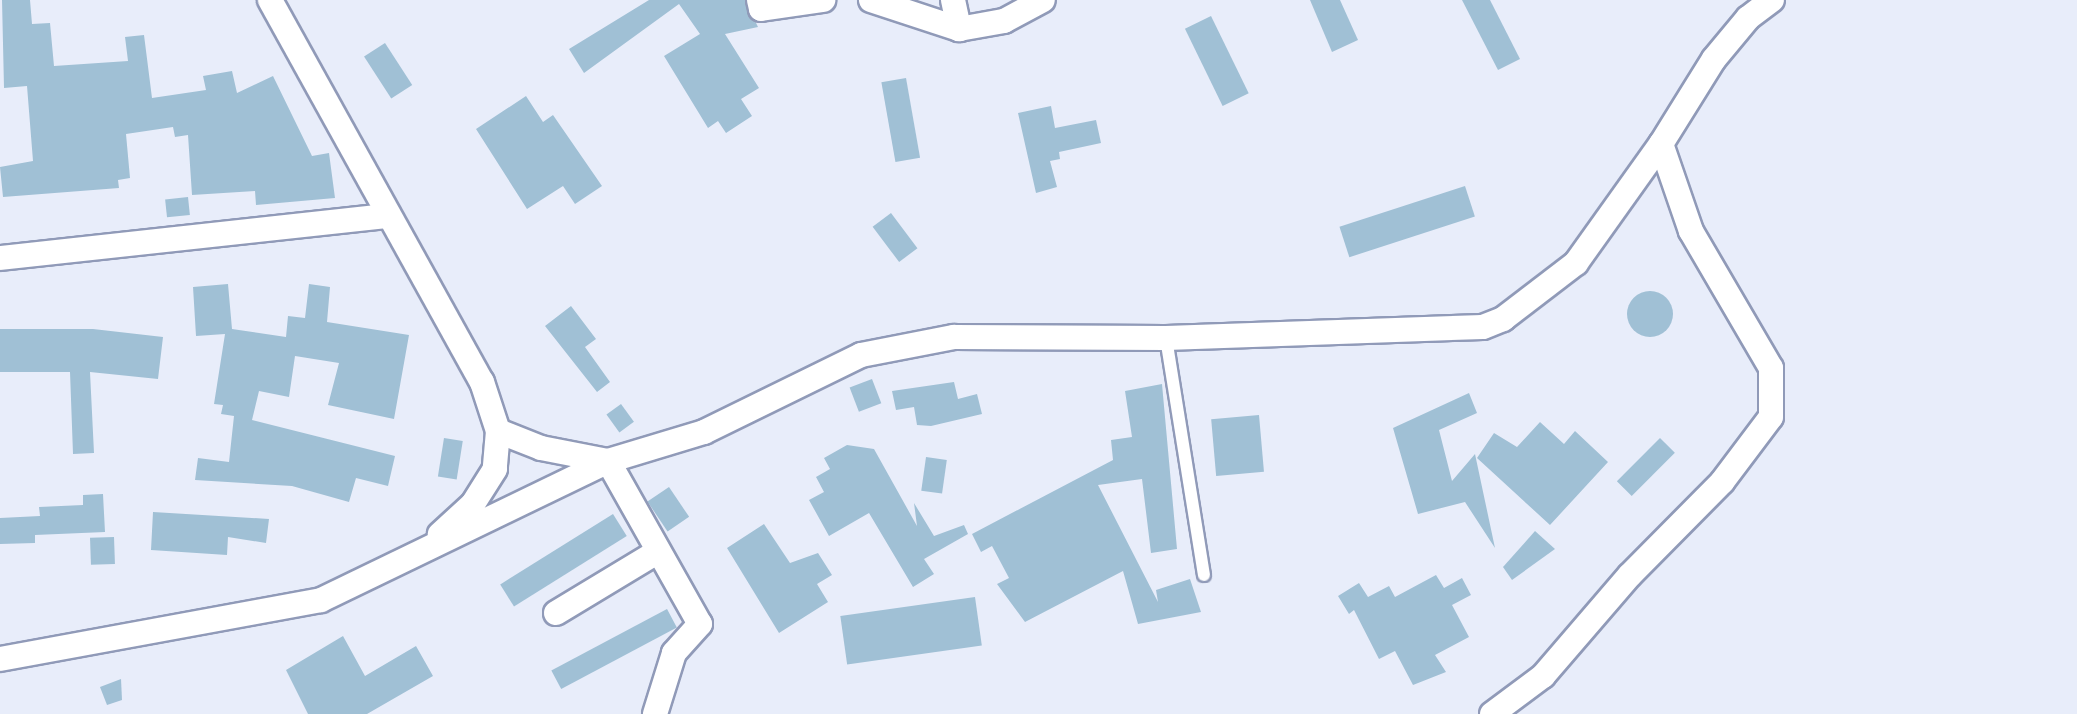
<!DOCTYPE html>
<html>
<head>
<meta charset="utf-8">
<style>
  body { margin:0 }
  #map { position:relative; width:2077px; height:714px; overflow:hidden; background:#e8edfa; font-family:Rubik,sans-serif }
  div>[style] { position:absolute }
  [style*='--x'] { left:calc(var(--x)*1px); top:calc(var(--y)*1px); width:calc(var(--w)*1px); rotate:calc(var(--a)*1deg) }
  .building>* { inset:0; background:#a0c0d5; transform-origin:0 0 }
  .round { border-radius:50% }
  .roads { filter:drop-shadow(2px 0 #909ab8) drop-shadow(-2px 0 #909ab8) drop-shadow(0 2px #909ab8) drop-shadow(0 -2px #909ab8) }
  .service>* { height:12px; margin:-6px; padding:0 6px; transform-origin:6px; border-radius:6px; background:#fff }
  .minor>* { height:24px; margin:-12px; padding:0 12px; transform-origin:12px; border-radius:12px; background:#fff }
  span { translate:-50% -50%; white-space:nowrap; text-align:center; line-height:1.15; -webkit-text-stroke:4.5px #fff; paint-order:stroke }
</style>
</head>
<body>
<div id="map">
  <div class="building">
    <i style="clip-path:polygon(2px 0,30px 0,32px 24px,50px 23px,54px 66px,128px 61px,125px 37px,144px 35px,152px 98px,206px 90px,203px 76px,232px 71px,237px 93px,273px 76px,312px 156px,329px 153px,335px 198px,256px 205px,255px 191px,192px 195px,188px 135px,175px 137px,173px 127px,126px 134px,130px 178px,118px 180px,119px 188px,3px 197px,0 167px,33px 161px,27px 86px,4px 88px)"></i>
    <i style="clip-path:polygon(649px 0,745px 0,758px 27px,725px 34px,759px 88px,741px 99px,752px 116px,726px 133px,718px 121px,708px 128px,664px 56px,700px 34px,679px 4px,584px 73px,569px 49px)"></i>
    <i style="clip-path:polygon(1310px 0,1340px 0,1358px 40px,1332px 52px)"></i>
    <i style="clip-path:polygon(1462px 0,1490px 0,1520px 59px,1498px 70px)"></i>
    <i style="left:1211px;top:16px;width:86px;height:29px;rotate:64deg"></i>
    <i style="left:385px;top:43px;width:50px;height:25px;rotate:57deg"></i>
    <i style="left:906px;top:78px;width:81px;height:25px;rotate:80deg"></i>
    <i style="clip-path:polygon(526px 96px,543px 122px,553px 115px,602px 186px,575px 204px,563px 186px,527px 209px,476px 129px)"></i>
    <i style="clip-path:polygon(1051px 106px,1055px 128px,1096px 120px,1101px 143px,1059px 152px,1060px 159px,1050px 161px,1057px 187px,1036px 193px,1018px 113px)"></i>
    <i style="left:1465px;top:186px;width:32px;height:132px;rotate:72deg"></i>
    <i style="left:188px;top:197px;width:18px;height:23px;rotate:84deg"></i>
    <i style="left:891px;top:213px;width:44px;height:23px;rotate:53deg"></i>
    <i style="clip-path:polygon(228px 284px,232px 329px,286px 337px,288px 316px,305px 318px,309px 284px,330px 287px,327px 322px,409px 335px,394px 419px,328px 405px,339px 363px,295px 356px,289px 397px,259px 391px,252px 420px,395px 456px,388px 486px,356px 478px,349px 502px,292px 486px,195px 480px,198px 458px,229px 462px,234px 416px,221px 414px,223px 405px,214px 404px,225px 334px,196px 336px,193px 287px)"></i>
    <i class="round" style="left:1627px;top:291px;width:46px;height:46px"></i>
    <i style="clip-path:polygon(571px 306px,596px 339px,585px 347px,610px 382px,597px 392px,545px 326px)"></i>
    <i style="clip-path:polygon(0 329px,93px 329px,163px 337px,158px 379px,90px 372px,94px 453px,73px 454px,70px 372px,0 372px)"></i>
    <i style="left:872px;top:379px;width:26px;height:24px;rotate:69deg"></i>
    <i style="clip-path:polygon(954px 382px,958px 399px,977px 394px,982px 414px,931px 426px,917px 425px,914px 407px,896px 410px,892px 391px)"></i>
    <i style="clip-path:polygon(1162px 384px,1177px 549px,1151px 553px,1142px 479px,1098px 485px,1158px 602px,1156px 590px,1190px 579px,1201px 612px,1138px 624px,1123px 571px,1025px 622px,997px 584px,1009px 578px,992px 546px,981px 552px,972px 534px,1113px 460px,1111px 440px,1132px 437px,1125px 391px)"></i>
    <i style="clip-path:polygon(1469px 393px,1477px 413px,1439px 430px,1452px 481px,1475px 454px,1495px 548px,1465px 502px,1418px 514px,1393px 428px)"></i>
    <i style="left:621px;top:404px;width:22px;height:18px;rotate:54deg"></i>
    <i style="left:1259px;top:415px;width:57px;height:48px;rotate:85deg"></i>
    <i style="clip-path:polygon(1540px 422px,1564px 444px,1575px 431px,1608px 462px,1550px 525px,1477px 458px,1494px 433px,1517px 447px)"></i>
    <i style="left:444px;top:438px;width:19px;height:39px;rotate:9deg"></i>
    <i style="left:1660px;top:438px;width:21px;height:61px;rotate:45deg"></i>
    <i style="clip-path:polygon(847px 445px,874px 449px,917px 526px,914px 503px,934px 536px,964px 525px,968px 534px,924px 559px,934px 574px,913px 587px,869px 513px,829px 536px,809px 500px,824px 492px,816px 477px,830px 469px,824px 458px)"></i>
    <i style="left:926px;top:457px;width:21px;height:34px;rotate:8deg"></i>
    <i style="left:669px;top:487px;width:36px;height:26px;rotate:56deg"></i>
    <i style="clip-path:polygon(103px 494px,105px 532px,35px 535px,35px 543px,0 544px,0 518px,40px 516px,39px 507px,83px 505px,83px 495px)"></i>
    <i style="clip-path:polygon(153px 512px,269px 519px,266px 543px,228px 537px,227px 555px,151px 550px)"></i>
    <i style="left:613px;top:514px;width:26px;height:133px;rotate:58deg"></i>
    <i style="clip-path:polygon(764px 524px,790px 563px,818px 553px,832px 575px,817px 584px,828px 602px,779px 633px,727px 548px)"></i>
    <i style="clip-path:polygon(1535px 531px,1555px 549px,1512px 580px,1503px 567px)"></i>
    <i style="left:114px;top:537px;width:27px;height:24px;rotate:88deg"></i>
    <i style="clip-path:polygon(1436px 575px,1444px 588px,1462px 578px,1471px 595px,1452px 605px,1469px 637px,1435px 655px,1446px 672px,1413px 685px,1395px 651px,1379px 659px,1354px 610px,1349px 614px,1338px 596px,1359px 583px,1368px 597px,1389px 586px,1395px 597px)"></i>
    <i style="left:975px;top:597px;width:49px;height:136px;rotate:82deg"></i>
    <i style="left:667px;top:609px;width:21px;height:131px;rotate:62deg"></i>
    <i style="clip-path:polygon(343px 636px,365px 676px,416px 646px,433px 676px,367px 714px,308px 714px,286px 670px)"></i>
    <i style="clip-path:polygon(121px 679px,122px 700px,107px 705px,100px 687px)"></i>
  </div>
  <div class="roads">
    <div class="service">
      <i style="--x:1166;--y:338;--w:240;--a:80.9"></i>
    </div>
    <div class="minor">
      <i style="--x:270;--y:0;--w:437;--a:61"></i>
      <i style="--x:482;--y:382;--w:52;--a:71.9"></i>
      <i style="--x:498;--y:431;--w:38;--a:95"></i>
      <i style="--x:495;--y:469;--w:41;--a:122.2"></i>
      <i style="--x:473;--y:504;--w:45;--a:137.7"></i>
      <i style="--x:759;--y:0;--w:9;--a:77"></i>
      <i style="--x:761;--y:9;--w:63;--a:-8.3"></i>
      <i style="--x:871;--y:0;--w:93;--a:18.2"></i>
      <i style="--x:959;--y:29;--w:46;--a:-10.1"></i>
      <i style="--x:1004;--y:21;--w:44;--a:-28.3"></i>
      <i style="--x:953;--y:0;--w:30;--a:78"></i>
      <i style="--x:0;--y:258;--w:388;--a:-6.2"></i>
      <i style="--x:498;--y:431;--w:46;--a:21.6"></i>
      <i style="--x:541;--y:448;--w:68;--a:11"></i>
      <i style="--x:608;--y:461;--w:187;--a:60.6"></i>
      <i style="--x:700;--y:624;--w:39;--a:132"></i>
      <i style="--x:674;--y:653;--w:64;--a:107.3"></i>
      <i style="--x:556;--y:613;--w:118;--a:-31.1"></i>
      <i style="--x:0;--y:659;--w:326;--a:-10.4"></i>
      <i style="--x:321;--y:600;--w:319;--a:-25.8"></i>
      <i style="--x:608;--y:461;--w:100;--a:-16.8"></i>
      <i style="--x:704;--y:432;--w:175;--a:-26.1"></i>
      <i style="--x:861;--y:355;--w:95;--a:-11"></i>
      <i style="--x:954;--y:337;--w:212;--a:0.3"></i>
      <i style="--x:1166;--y:338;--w:317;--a:-2"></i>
      <i style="--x:1483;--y:327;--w:22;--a:-22"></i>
      <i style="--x:1503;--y:319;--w:92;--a:-37.5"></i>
      <i style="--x:1576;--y:263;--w:146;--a:-54.5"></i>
      <i style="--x:1492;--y:714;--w:64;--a:-36.7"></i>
      <i style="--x:1543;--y:676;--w:133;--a:-49.3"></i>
      <i style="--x:1630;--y:575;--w:131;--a:-45.3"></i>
      <i style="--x:1722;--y:482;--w:81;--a:-53"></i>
      <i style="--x:1771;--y:417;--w:49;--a:-90"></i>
      <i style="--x:1771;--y:368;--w:159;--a:-120.3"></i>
      <i style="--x:1691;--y:231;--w:92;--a:-109"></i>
      <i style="--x:1661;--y:144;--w:100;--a:-58.1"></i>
      <i style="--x:1714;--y:59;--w:53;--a:-50.3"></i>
      <i style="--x:1748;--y:18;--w:30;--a:-37"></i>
    </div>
  </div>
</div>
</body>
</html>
